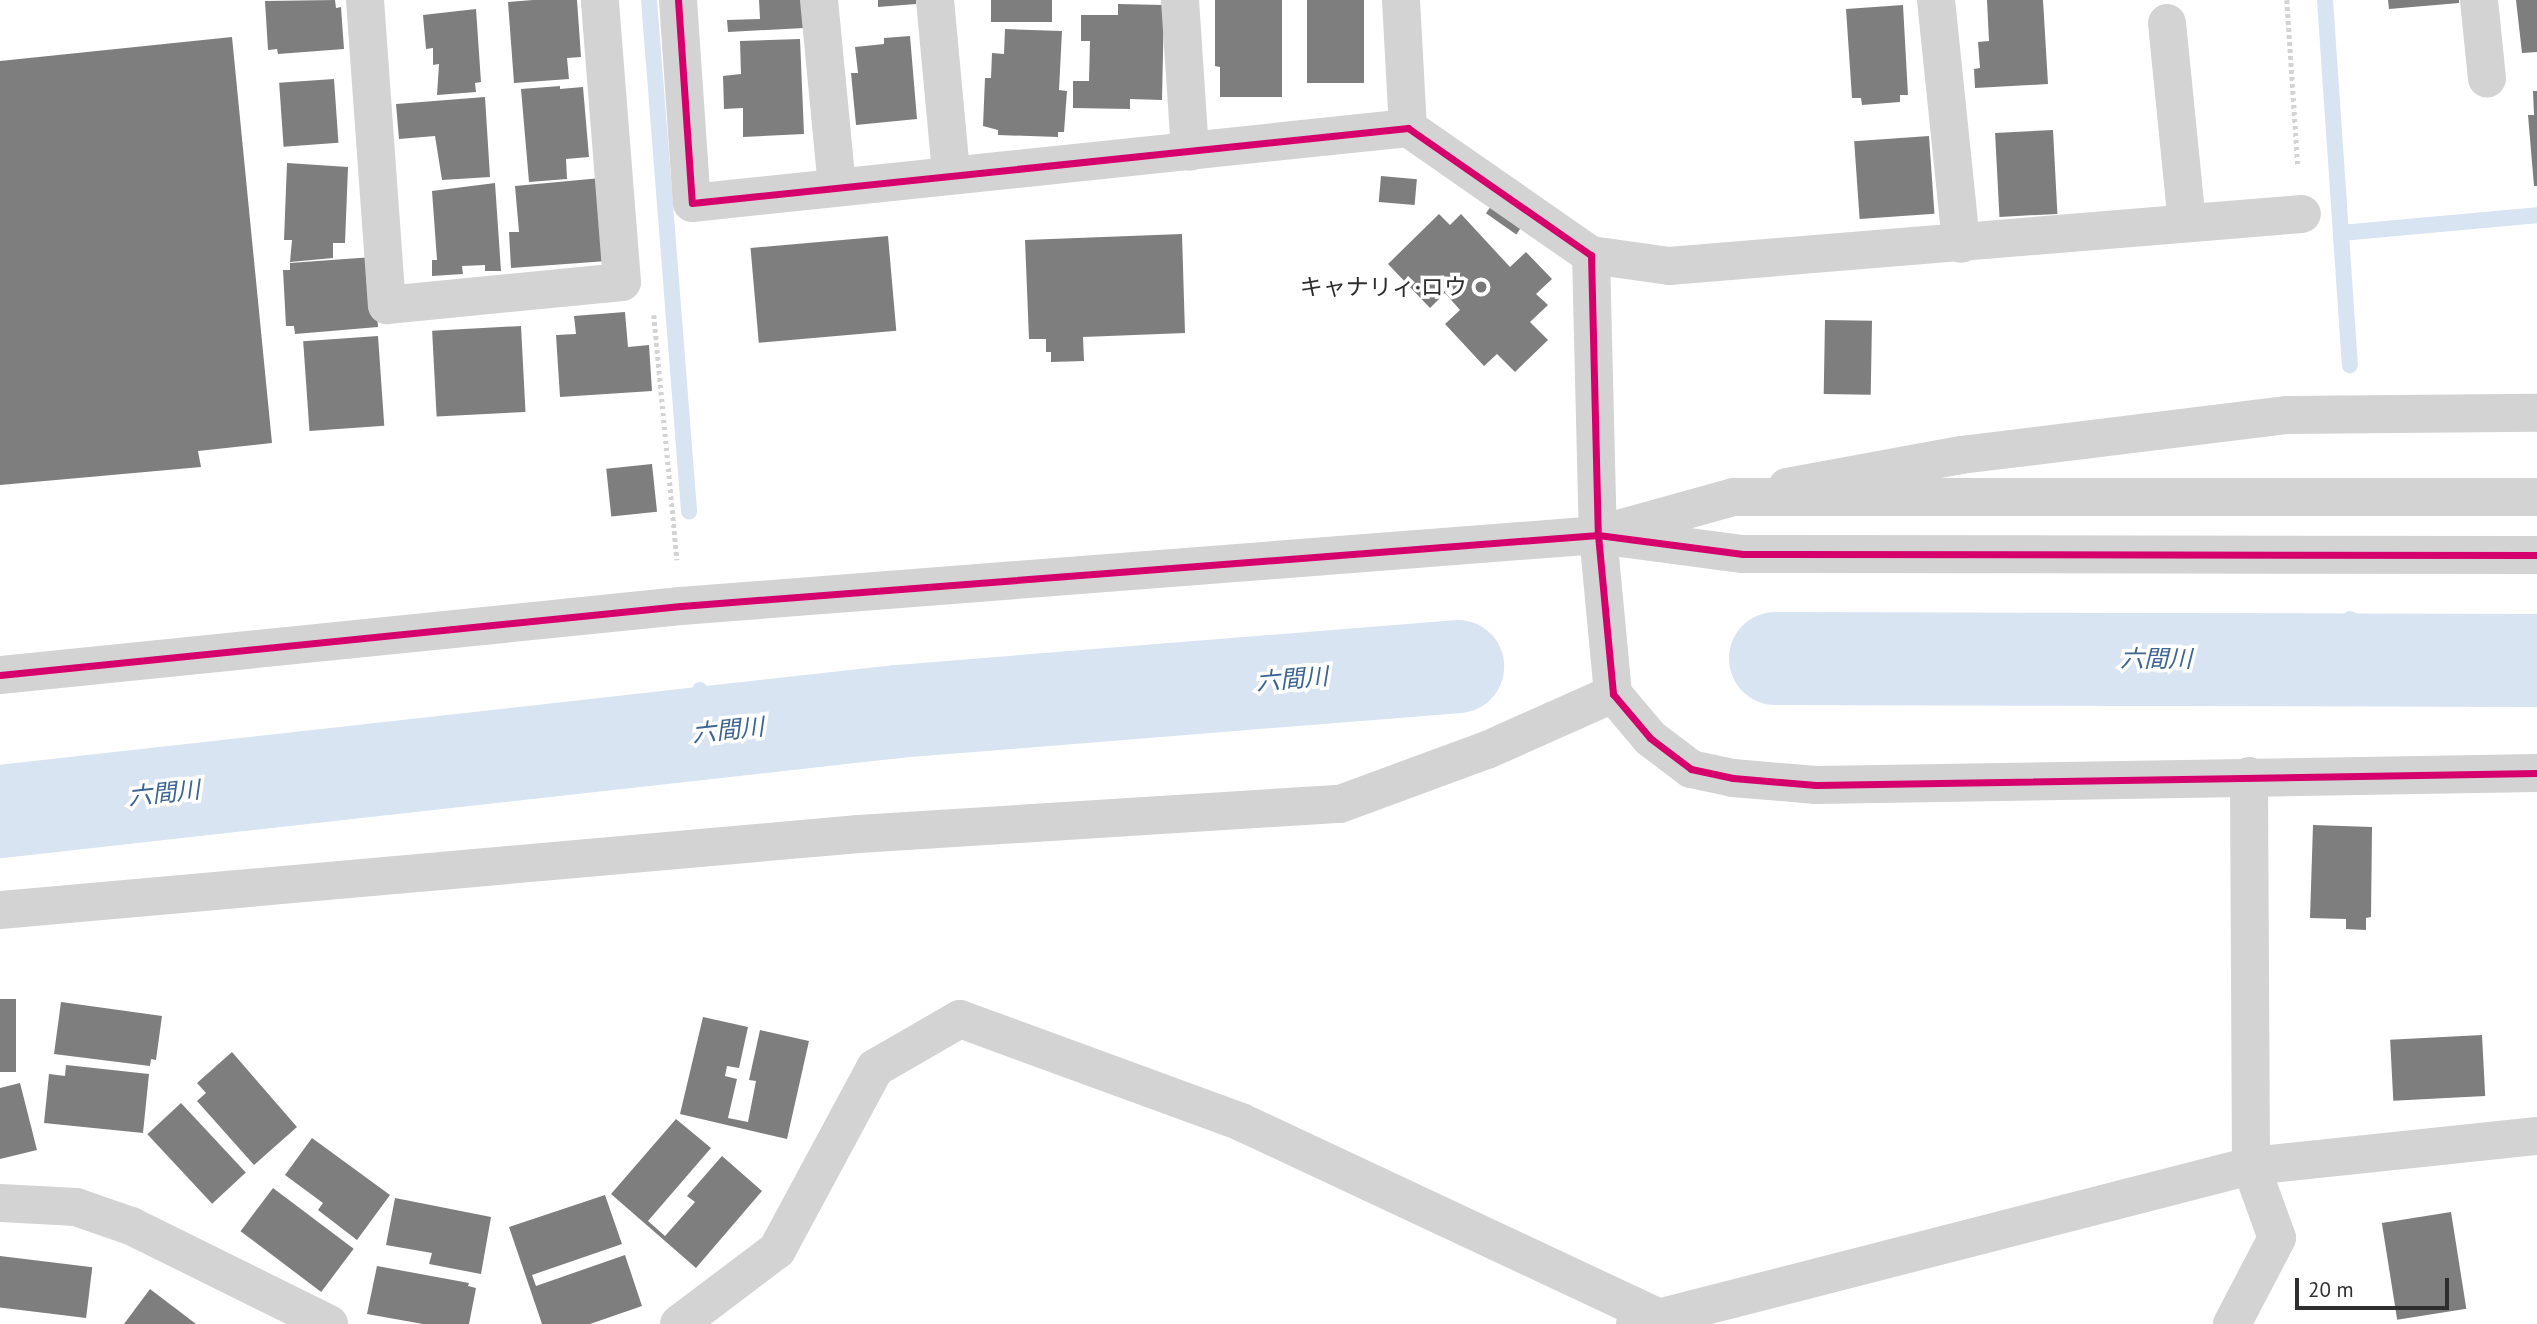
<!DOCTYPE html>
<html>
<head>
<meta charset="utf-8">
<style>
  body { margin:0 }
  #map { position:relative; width:2537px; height:1324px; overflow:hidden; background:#fff; font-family:"PT Sans","Noto Sans JP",sans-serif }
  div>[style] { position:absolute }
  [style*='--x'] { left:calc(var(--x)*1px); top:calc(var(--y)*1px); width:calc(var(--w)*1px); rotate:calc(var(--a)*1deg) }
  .stream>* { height:16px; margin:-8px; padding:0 8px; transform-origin:8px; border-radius:8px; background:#d8e4f2 }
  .river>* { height:93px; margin:-46.5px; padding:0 46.5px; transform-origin:46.5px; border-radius:46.5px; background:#d8e4f2 }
  .building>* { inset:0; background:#7e7e7e; transform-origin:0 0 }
  .path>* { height:4.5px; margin-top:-2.25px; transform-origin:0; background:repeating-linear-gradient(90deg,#d3d3d3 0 3.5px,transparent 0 7px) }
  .minor>* { height:38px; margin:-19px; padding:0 19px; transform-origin:19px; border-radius:19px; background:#d3d3d3 }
  .tertiary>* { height:38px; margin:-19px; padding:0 19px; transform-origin:19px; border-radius:19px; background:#d3d3d3 }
  .cycleway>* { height:7px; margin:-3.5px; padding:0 3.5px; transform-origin:3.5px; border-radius:3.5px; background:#d6006c }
  .dots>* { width:19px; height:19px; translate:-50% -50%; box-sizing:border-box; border:4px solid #fff; border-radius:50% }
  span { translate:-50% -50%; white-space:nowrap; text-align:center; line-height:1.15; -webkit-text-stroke:7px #fff; paint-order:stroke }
  .poi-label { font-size:23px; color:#2e2e2e }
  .right { translate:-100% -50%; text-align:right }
  .water-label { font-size:24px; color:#3c6591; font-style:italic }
  .scale { position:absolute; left:2295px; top:1278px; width:154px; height:32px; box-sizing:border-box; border:4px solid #2e2e2e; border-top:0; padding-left:9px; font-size:21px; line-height:24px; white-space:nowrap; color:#2e2e2e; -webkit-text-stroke:5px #fff; paint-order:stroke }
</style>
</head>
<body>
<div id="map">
  <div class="stream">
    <i style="--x:649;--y:0;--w:513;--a:85.52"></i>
    <i style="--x:2325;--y:0;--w:366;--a:86.1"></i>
    <i style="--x:2341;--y:233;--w:197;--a:-5.2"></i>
    <i style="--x:2350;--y:619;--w:43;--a:88.7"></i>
    <i style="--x:700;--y:690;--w:43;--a:86"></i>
  </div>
  <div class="river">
    <i style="--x:1775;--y:658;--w:762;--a:0.15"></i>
    <i style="--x:0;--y:811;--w:903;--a:-6.36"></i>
    <i style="--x:897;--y:711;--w:562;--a:-4.59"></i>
  </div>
  <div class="building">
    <i style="clip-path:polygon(335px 0,336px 8px,341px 7px,344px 49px,278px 54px,277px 49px,268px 50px,265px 1px)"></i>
    <i style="clip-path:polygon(533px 0,577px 0,581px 57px,567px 58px,569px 79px,514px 83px,508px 2px)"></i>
    <i style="clip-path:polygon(759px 0,803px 0,804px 28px,728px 32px,727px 20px,760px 19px)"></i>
    <i style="clip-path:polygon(878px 0,916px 0,916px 4px,878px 7px)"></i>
    <i style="left:991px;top:0;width:61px;height:22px"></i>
    <i style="clip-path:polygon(1215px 0,1282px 0,1282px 97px,1220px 97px,1220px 67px,1215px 66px)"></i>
    <i style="left:1307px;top:0;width:57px;height:83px"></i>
    <i style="clip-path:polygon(1987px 0,2043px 0,2048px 84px,1975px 88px,1974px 69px,1980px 68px,1978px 42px,1989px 41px)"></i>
    <i style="clip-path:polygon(2388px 0,2459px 0,2459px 3px,2389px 9px)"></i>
    <i style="clip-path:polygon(2516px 0,2537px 0,2537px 52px,2522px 53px)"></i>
    <i style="clip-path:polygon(1118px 4px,1164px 5px,1162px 100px,1130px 99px,1130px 109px,1073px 108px,1073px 81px,1089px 81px,1090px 41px,1081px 41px,1081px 15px,1118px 15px)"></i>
    <i style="clip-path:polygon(1903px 5px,1908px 95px,1900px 95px,1900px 102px,1862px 105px,1861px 98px,1852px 98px,1846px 9px)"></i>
    <i style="clip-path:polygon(476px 9px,481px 82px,475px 83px,476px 92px,437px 95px,439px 64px,433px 65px,433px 48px,426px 49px,423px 15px)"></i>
    <i style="clip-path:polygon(1005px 29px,1062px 31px,1059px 90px,1067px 91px,1064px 132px,1058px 132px,1058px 137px,998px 135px,998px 130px,983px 126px,985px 78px,991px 78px,992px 53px,1004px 54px)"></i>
    <i style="clip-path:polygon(910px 36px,917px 119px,856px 125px,851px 73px,858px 73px,855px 47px,884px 44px,884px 38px)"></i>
    <i style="clip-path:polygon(232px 37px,272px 443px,198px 451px,201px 467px,0 485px,0 61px)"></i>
    <i style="clip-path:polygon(800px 39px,804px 134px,743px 137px,743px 108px,724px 109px,723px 76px,741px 74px,740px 41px)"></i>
    <i style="left:334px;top:79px;width:64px;height:55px;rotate:86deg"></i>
    <i style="clip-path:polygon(560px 86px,560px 89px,583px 87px,589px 157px,566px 159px,567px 179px,529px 182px,521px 89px)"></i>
    <i style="clip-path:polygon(2533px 91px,2537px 91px,2537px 186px,2534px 186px,2528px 115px,2534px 115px)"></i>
    <i style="clip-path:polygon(485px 97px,490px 177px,442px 180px,435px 136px,399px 139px,396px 104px)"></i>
    <i style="left:2053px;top:130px;width:84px;height:58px;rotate:87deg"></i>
    <i style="left:1929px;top:136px;width:78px;height:75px;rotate:86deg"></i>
    <i style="clip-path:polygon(287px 163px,348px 167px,345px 243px,333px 243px,333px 258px,290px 262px,292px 240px,284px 240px)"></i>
    <i style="left:1381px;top:176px;width:36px;height:26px;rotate:5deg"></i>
    <i style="clip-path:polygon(601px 178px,607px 261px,511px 268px,509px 232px,519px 232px,515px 186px)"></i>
    <i style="clip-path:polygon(495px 183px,501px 271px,485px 271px,485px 265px,462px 266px,463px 274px,432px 276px,432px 260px,437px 260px,432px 191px)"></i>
    <i style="left:1498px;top:196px;width:37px;height:21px;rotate:35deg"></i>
    <i style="clip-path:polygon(1439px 214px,1450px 225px,1461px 214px,1510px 267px,1526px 252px,1552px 279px,1536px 294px,1548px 305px,1530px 322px,1548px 340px,1515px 372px,1497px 354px,1484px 366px,1445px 324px,1460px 310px,1445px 293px,1430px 308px,1388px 264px)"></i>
    <i style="clip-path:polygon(1182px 234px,1185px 333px,1083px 337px,1084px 361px,1051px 362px,1051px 352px,1046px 352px,1046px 339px,1029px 339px,1025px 240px)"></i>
    <i style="left:888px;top:236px;width:95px;height:138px;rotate:85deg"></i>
    <i style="clip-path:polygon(373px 257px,378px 327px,295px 334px,294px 326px,286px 326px,283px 270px,290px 270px,290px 263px)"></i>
    <i style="clip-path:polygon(625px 312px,628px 347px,649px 345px,652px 391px,560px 397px,556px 335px,576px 334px,574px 316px)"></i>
    <i style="left:1825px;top:320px;width:47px;height:74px;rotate:1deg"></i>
    <i style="left:521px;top:326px;width:86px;height:89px;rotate:87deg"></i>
    <i style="left:378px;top:336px;width:90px;height:75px;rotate:86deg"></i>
    <i style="left:652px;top:464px;width:48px;height:46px;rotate:84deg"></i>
    <i style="clip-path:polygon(2313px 825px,2372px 827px,2371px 917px,2366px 918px,2366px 930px,2346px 929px,2346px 919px,2310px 918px)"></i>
    <i style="left:0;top:999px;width:16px;height:73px"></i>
    <i style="clip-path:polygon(61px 1002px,162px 1016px,156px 1060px,151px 1059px,150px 1066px,54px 1054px)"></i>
    <i style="clip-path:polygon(703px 1017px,748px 1027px,739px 1068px,727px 1066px,725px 1076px,737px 1079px,728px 1118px,748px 1122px,756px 1081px,749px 1080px,760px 1030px,809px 1041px,787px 1139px,680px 1114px)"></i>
    <i style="left:2482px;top:1035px;width:61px;height:92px;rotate:87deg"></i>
    <i style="clip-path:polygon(232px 1052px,297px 1127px,254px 1165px,197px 1101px,206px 1093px,197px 1083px)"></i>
    <i style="clip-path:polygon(66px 1065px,149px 1074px,143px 1133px,44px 1123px,49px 1074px,65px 1076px)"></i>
    <i style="clip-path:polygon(20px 1083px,37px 1150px,0 1159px,0 1088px)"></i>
    <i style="left:181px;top:1103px;width:95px;height:46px;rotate:47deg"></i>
    <i style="clip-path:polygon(676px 1119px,711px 1148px,648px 1221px,665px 1236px,695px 1202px,687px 1196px,722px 1156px,762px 1191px,696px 1268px,611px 1194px)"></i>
    <i style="clip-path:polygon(312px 1138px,390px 1195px,357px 1240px,318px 1210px,323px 1203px,285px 1175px)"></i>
    <i style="left:273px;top:1188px;width:101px;height:54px;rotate:37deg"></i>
    <i style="clip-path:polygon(605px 1195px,622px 1244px,532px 1275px,536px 1286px,625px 1255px,642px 1306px,590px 1324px,542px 1324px,509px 1227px)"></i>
    <i style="clip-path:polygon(395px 1198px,491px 1217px,481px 1274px,429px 1264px,432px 1253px,386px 1245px)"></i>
    <i style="left:2451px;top:1212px;width:98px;height:70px;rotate:81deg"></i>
    <i style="left:0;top:1256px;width:93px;height:51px;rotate:7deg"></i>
    <i style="clip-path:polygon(377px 1266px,469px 1283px,468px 1286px,476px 1288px,469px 1324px,423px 1324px,367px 1314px)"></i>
    <i style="clip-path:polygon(150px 1289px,196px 1324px,124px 1324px)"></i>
  </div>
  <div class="path">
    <i style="--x:2287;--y:0;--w:167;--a:86.2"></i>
    <i style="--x:654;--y:315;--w:246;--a:84.6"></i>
  </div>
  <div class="minor">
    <i style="--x:365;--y:0;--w:306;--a:85.9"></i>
    <i style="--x:387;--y:305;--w:236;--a:-5.6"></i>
    <i style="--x:622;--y:282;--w:283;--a:-94.5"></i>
    <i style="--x:678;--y:0;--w:203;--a:86.1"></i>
    <i style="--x:692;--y:203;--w:720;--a:-5.98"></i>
    <i style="--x:1408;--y:128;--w:223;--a:34.8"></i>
    <i style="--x:1591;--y:255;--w:280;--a:88.6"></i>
    <i style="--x:1598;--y:535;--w:160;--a:84.6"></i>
    <i style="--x:819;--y:0;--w:188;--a:84.5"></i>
    <i style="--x:935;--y:0;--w:175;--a:84.7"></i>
    <i style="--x:1180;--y:0;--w:152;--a:86.2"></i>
    <i style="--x:1401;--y:0;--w:128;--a:86.9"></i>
    <i style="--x:1936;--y:0;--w:245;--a:84.1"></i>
    <i style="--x:2479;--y:0;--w:79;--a:84.2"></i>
    <i style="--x:2167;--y:23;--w:200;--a:84.3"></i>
    <i style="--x:1591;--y:255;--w:79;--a:8"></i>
    <i style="--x:1669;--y:266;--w:635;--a:-4.7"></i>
    <i style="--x:1787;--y:487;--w:177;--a:-10.4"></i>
    <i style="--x:1961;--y:455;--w:327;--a:-7"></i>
    <i style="--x:2286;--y:415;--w:251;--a:-0.5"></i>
    <i style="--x:0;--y:1203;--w:76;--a:3"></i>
    <i style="--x:76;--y:1207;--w:58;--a:19.1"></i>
    <i style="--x:131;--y:1226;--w:221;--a:26.3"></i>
    <i style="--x:679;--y:1324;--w:123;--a:-37.1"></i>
    <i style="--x:777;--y:1250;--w:207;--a:-61.7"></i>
    <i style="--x:875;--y:1068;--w:98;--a:-30"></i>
    <i style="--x:960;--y:1019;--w:299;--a:20.1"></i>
    <i style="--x:1241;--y:1122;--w:462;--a:25.1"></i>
    <i style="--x:1635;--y:1324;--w:636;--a:-14.39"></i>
    <i style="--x:2251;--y:1166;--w:288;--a:-6"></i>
    <i style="--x:2232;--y:1324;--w:97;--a:-62.4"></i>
    <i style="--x:2277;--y:1238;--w:77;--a:-109.9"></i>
    <i style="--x:2251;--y:1166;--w:390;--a:-90.3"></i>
  </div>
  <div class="tertiary">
    <i style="--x:1611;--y:531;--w:128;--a:-15.5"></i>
    <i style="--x:1734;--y:497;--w:803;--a:0"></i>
    <i style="--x:0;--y:675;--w:684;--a:-5.79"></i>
    <i style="--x:681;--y:606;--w:920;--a:-4.43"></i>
    <i style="--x:1598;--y:535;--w:146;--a:7.5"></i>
    <i style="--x:1743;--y:554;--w:794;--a:0.07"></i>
    <i style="--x:0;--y:910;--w:862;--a:-5.06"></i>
    <i style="--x:859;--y:834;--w:482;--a:-3.6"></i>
    <i style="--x:1340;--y:804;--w:157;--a:-20.2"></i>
    <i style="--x:1487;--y:750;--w:138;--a:-24"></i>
    <i style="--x:1613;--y:694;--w:57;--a:49.9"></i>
    <i style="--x:1650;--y:738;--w:51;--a:37.1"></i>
    <i style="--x:1691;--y:769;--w:43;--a:12.1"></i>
    <i style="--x:1733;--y:778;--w:83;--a:4.8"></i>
    <i style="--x:1816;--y:785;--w:721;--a:-0.95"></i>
  </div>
  <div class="cycleway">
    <i style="--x:678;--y:0;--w:203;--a:86.1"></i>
    <i style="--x:692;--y:203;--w:720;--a:-5.98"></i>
    <i style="--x:1408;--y:128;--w:223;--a:34.8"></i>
    <i style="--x:1591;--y:255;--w:280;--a:88.6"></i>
    <i style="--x:1598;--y:535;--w:160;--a:84.6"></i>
    <i style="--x:1613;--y:694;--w:57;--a:49.9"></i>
    <i style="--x:1650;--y:738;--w:51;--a:37.1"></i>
    <i style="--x:1691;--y:769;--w:43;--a:12.1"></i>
    <i style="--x:1733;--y:778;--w:83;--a:4.8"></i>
    <i style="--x:1816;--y:785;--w:721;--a:-0.95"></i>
    <i style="--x:0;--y:675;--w:684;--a:-5.79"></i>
    <i style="--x:681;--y:606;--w:920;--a:-4.43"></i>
    <i style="--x:1598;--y:535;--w:146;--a:7.5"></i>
    <i style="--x:1743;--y:554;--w:794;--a:0.07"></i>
  </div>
  <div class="dots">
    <i style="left:1481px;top:287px;background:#777"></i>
  </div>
  <div class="poi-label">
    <span class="right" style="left:1467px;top:287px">キャナリィ·ロウ</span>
  </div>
  <div class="water-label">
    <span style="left:2156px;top:659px">六間川</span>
    <span style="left:1292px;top:679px;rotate:-5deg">六間川</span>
    <span style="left:728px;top:730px;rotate:-6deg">六間川</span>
    <span style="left:164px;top:793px;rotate:-6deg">六間川</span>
  </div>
  <div class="scale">20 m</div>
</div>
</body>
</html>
